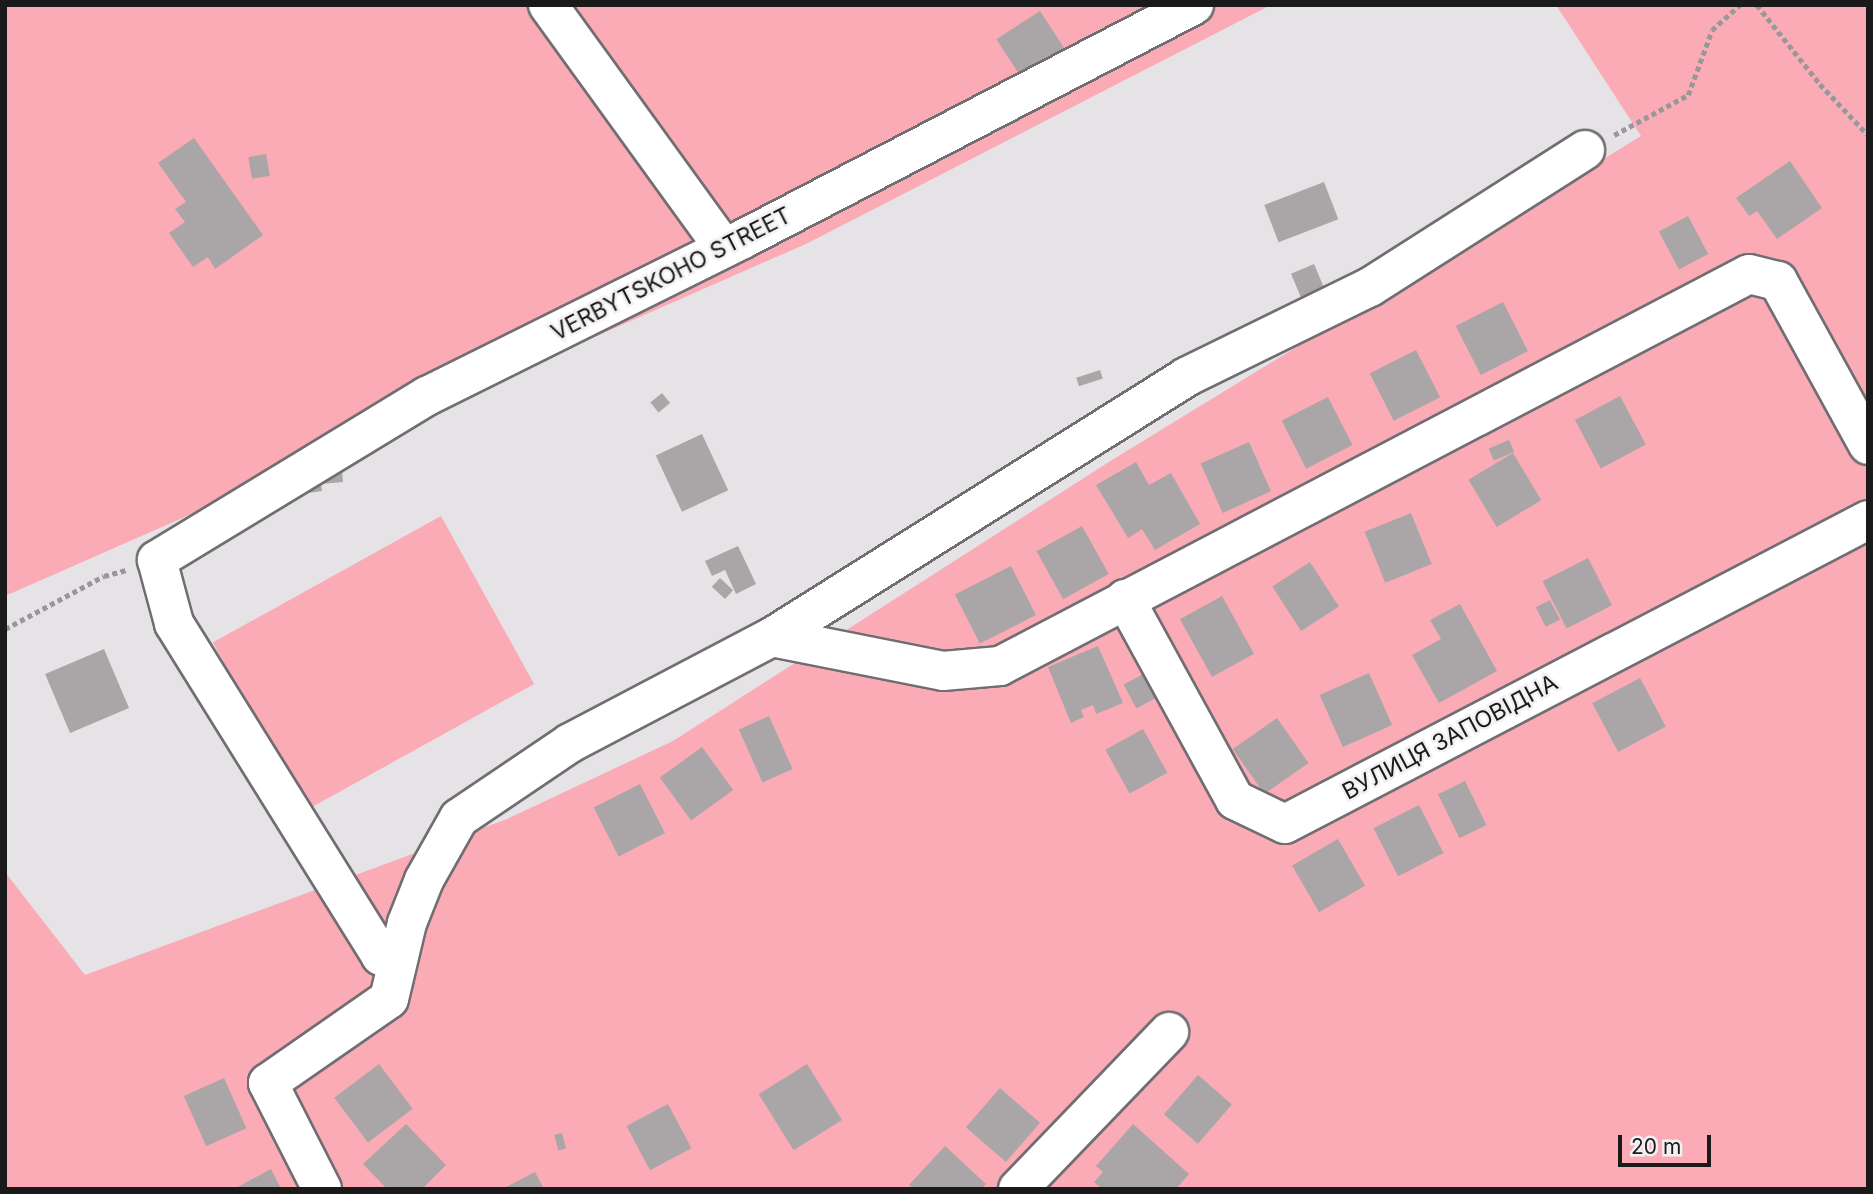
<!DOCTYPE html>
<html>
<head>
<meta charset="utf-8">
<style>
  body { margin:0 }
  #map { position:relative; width:1873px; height:1194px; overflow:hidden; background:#e6e3e7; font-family:Inter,sans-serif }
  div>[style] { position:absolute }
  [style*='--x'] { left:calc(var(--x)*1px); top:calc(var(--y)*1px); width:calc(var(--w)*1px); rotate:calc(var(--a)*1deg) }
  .green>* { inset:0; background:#faabb5; transform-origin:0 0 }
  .building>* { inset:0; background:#aaa6a8; transform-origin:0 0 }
  .path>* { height:4.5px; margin-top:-2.25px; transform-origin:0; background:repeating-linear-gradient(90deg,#99979a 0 5px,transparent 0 8.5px) }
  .roads { filter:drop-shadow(2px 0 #716e71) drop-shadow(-2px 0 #716e71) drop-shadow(0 2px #716e71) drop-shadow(0 -2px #716e71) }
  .minor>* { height:38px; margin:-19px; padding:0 19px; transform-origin:19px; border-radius:19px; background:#fff }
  span { translate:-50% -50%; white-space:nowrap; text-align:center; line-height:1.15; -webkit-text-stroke:5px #f3f0f4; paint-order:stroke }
  .street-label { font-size:23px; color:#1b1a1b }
  .frame { position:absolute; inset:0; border:7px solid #1b1a1b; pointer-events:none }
  .scale { position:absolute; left:1618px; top:1135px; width:93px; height:32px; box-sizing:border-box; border:4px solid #1b1a1b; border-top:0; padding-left:9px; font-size:21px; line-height:24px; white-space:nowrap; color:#1b1a1b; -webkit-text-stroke:5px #f3f0f4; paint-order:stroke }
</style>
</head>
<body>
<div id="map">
  <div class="green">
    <i style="clip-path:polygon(5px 5px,1271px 5px,808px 243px,5px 596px)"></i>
    <i style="clip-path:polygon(1556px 5px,1868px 5px,1868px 1189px,5px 1189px,5px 872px,85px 975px,507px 819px,673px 741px,1112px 460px,1641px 136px)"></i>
    <i style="left:441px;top:516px;width:192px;height:261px;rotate:61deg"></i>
  </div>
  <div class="building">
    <i style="left:1040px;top:11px;width:46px;height:52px;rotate:57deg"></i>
    <i style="clip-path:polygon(194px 138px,263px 235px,215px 269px,208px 257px,193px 267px,169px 233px,185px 222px,175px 209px,186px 202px,158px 163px)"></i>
    <i style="left:266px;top:154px;width:22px;height:18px;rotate:80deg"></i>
    <i style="clip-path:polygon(1790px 161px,1822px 208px,1777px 239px,1757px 211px,1749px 216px,1736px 198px)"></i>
    <i style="left:1324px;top:182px;width:40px;height:64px;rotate:69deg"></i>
    <i style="left:1688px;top:216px;width:43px;height:33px;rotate:62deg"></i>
    <i style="left:1314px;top:264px;width:33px;height:25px;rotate:67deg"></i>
    <i style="left:1503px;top:302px;width:55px;height:53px;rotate:63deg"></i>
    <i style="left:1416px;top:350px;width:53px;height:52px;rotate:63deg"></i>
    <i style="left:1100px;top:370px;width:9px;height:25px;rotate:72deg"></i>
    <i style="left:662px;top:393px;width:13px;height:15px;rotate:51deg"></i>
    <i style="left:1620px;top:396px;width:55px;height:51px;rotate:62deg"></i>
    <i style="left:1328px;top:397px;width:54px;height:52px;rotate:63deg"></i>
    <i style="left:702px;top:434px;width:62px;height:51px;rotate:65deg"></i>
    <i style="left:1509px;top:440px;width:13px;height:22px;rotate:67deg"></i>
    <i style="left:1249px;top:442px;width:54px;height:53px;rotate:66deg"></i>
    <i style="left:1513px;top:453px;width:55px;height:52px;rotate:59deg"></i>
    <i style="clip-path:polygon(341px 459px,343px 482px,321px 484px,322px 491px,301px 494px)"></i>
    <i style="clip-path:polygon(1136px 462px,1149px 485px,1171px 473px,1200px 524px,1155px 550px,1142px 529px,1128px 538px,1096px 485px)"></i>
    <i style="left:1411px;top:513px;width:55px;height:50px;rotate:68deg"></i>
    <i style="left:1082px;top:526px;width:55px;height:52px;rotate:61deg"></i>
    <i style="clip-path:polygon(738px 546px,756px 584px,736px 594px,725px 570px,712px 576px,705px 561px)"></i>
    <i style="left:1588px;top:558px;width:53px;height:51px;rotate:63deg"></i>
    <i style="left:1310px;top:562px;width:53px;height:45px;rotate:57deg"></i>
    <i style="left:1011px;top:566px;width:55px;height:63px;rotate:63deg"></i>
    <i style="left:720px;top:578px;width:18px;height:12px;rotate:43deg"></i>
    <i style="left:1222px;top:596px;width:66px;height:48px;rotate:61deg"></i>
    <i style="left:1550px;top:600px;width:22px;height:16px;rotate:63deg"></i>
    <i style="clip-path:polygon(1460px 604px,1497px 671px,1439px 703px,1412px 655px,1441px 639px,1430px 620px)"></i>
    <i style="clip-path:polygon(1098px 646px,1123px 703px,1096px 714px,1093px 705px,1081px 710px,1084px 717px,1071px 723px,1048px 667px)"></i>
    <i style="left:104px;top:649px;width:64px;height:64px;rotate:67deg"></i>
    <i style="left:1151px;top:670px;width:27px;height:31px;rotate:62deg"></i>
    <i style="left:1369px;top:673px;width:57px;height:54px;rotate:66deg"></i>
    <i style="left:1640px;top:678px;width:55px;height:54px;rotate:62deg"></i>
    <i style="left:769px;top:716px;width:58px;height:33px;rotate:66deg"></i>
    <i style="left:1277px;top:718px;width:55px;height:54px;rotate:55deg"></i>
    <i style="left:1143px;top:729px;width:50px;height:43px;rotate:61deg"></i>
    <i style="left:702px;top:747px;width:53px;height:52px;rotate:54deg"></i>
    <i style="left:1465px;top:781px;width:49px;height:30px;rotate:64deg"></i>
    <i style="left:640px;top:784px;width:55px;height:52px;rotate:63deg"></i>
    <i style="left:1419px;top:805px;width:54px;height:51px;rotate:63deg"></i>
    <i style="left:1338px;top:839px;width:54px;height:53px;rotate:60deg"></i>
    <i style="left:379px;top:1064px;width:56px;height:56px;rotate:53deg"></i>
    <i style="left:807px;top:1064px;width:66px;height:57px;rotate:58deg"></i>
    <i style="left:1198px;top:1075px;width:45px;height:52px;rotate:41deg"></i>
    <i style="left:224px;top:1078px;width:55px;height:44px;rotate:66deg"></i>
    <i style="left:1000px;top:1088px;width:53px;height:52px;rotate:41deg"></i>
    <i style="left:668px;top:1104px;width:50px;height:47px;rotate:62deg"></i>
    <i style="clip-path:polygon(406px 1124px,446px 1165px,422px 1189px,387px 1189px,363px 1164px)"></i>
    <i style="clip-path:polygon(1133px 1124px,1189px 1174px,1176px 1189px,1102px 1189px,1094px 1182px,1103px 1172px,1096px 1166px)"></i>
    <i style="left:562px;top:1133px;width:16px;height:8px;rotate:75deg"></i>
    <i style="clip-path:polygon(945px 1146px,986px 1184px,981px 1189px,913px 1189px,909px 1185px)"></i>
    <i style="clip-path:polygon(271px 1169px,281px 1189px,234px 1189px)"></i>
    <i style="clip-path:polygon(535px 1172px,544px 1189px,502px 1189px)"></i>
  </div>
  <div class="path">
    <i style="--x:1757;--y:5;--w:101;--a:51.4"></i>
    <i style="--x:1820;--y:84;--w:70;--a:46.7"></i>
    <i style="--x:1614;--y:135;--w:84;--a:-28.4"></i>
    <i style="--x:1688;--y:95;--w:69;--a:-69.7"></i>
    <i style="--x:1712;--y:30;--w:38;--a:-42"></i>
    <i style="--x:5;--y:629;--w:112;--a:-28.2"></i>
    <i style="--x:104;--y:576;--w:23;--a:-15"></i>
  </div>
  <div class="roads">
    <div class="minor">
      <i style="--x:548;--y:5;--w:300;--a:54.1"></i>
      <i style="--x:1125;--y:599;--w:229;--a:61.3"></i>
      <i style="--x:1235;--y:800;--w:55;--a:25.6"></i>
      <i style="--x:1285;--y:824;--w:657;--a:-27.54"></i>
      <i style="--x:772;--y:637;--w:174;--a:11.2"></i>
      <i style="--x:943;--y:671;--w:57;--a:-5"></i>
      <i style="--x:1000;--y:666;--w:845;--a:-27.63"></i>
      <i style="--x:1749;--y:274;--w:30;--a:14"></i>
      <i style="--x:1778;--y:281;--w:187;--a:61.2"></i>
      <i style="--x:398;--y:951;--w:18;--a:164"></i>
      <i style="--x:381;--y:956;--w:392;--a:-121.9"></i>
      <i style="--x:174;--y:623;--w:65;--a:-105.1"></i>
      <i style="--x:157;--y:560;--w:316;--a:-31.3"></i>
      <i style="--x:427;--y:396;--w:353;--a:-26.4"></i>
      <i style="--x:743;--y:239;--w:508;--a:-27.42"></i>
      <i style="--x:322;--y:1189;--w:119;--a:-117"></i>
      <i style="--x:268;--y:1083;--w:147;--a:-34.8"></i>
      <i style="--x:389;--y:999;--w:78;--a:-76.7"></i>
      <i style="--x:407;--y:923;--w:46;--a:-68.4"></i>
      <i style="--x:424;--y:880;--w:71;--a:-60.6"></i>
      <i style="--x:459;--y:818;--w:134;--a:-34"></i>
      <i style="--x:570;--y:743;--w:228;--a:-27.7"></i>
      <i style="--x:772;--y:637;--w:489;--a:-32.1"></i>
      <i style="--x:1186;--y:377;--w:205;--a:-26.1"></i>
      <i style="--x:1370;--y:287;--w:255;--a:-32.5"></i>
      <i style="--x:1018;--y:1189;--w:218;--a:-46.1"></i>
    </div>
  </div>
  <div class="street-label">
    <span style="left:671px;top:274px;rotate:-27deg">VERBYTSKOHO STREET</span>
    <span style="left:1450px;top:737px;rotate:-28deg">ВУЛИЦЯ ЗАПОВІДНА</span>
  </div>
  <div class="frame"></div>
  <div class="scale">20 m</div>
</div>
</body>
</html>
